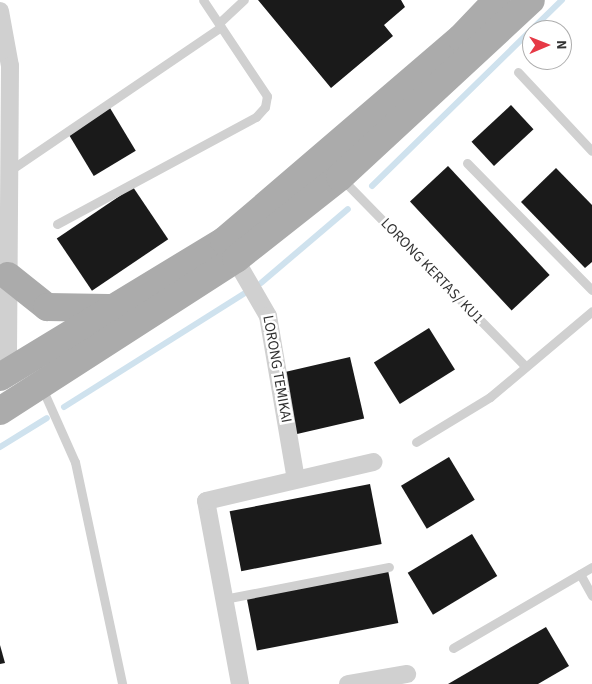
<!DOCTYPE html>
<html>
<head>
<meta charset="utf-8">
<style>
  body { margin:0 }
  #map { position:relative; width:592px; height:684px; overflow:hidden; background:#fff; font-family:"Source Sans 3",sans-serif }
  div>[style] { position:absolute }
  [style*='--x'] { left:calc(var(--x)*1px); top:calc(var(--y)*1px); width:calc(var(--w)*1px); rotate:calc(var(--a)*1deg) }
  .stream>* { height:6px; margin:-3px; padding:0 3px; transform-origin:3px; border-radius:3px; background:#cfe2ee }
  .building>* { inset:0; background:#1a1a1a; transform-origin:0 0 }
  .service>* { height:9px; margin:-4.5px; padding:0 4.5px; transform-origin:4.5px; border-radius:4.5px; background:#d0d0d0 }
  .minor>* { height:18px; margin:-9px; padding:0 9px; transform-origin:9px; border-radius:9px; background:#d0d0d0 }
  .primary>* { height:28px; margin:-14px; padding:0 14px; transform-origin:14px; border-radius:14px; background:#ababab }
  span { translate:-50% -50%; white-space:nowrap; text-align:center; line-height:1.15; -webkit-text-stroke:5px #fff; paint-order:stroke }
  .street-label { font-size:15px; color:#333 }
  .north { position:absolute; left:522px; top:20px; width:50px; height:50px; box-sizing:border-box; background:#fff; border:1px solid #adadad; border-radius:50%; rotate:89deg; font-size:14px; font-weight:700; line-height:20px; text-align:center; color:#333 }
  .north::after { content:''; display:block; margin:auto; width:18px; height:22px; background:#e63946; clip-path:polygon(50% 0,100% 100%,50% 72%,0 100%) }
</style>
</head>
<body>
<div id="map">
  <div class="stream">
    <i style="--x:372;--y:186;--w:266;--a:-44.4"></i>
    <i style="--x:261;--y:283;--w:114;--a:-40.4"></i>
    <i style="--x:64;--y:407;--w:220;--a:-32.2"></i>
    <i style="--x:0;--y:447;--w:55;--a:-31.7"></i>
  </div>
  <div class="building">
    <i style="clip-path:polygon(258px 0,401px 0,405px 7px,384px 25px,393px 36px,331px 88px)"></i>
    <i style="left:511px;top:105px;width:33px;height:54px;rotate:47deg"></i>
    <i style="left:110px;top:108px;width:50px;height:49px;rotate:59deg"></i>
    <i style="left:448px;top:166px;width:149px;height:52px;rotate:47deg"></i>
    <i style="clip-path:polygon(556px 168px,592px 205px,592px 262px,585px 268px,521px 202px)"></i>
    <i style="left:133px;top:187px;width:63px;height:92px;rotate:56deg"></i>
    <i style="left:429px;top:328px;width:49px;height:65px;rotate:58deg"></i>
    <i style="left:350px;top:357px;width:63px;height:70px;rotate:77deg"></i>
    <i style="left:449px;top:457px;width:50px;height:56px;rotate:59deg"></i>
    <i style="left:370px;top:484px;width:61px;height:143px;rotate:79deg"></i>
    <i style="left:472px;top:534px;width:49px;height:75px;rotate:59deg"></i>
    <i style="left:388px;top:570px;width:54px;height:144px;rotate:79deg"></i>
    <i style="clip-path:polygon(546px 627px,569px 666px,538px 684px,448px 684px)"></i>
    <i style="clip-path:polygon(0 645px,5px 663px,0 664px)"></i>
  </div>
  <div class="service">
    <i style="--x:219;--y:23;--w:34;--a:-43"></i>
    <i style="--x:518;--y:72;--w:108;--a:46.9"></i>
    <i style="--x:467;--y:163;--w:178;--a:45.5"></i>
    <i style="--x:9;--y:171;--w:256;--a:-34.2"></i>
    <i style="--x:342;--y:179;--w:260;--a:45.6"></i>
    <i style="--x:57;--y:224;--w:226;--a:-28.3"></i>
    <i style="--x:256;--y:117;--w:13;--a:-48"></i>
    <i style="--x:265;--y:107;--w:11;--a:-80"></i>
    <i style="--x:267;--y:96;--w:115;--a:-123.7"></i>
    <i style="--x:42;--y:388;--w:81;--a:66"></i>
    <i style="--x:75;--y:462;--w:227;--a:78"></i>
    <i style="--x:416;--y:442;--w:87;--a:-31.3"></i>
    <i style="--x:490;--y:397;--w:133;--a:-40.1"></i>
    <i style="--x:580;--y:574;--w:25;--a:61"></i>
    <i style="--x:224;--y:599;--w:168;--a:-11"></i>
    <i style="--x:453;--y:648;--w:161;--a:-30.2"></i>
  </div>
  <div class="minor">
    <i style="--x:0;--y:11;--w:56;--a:79.7"></i>
    <i style="--x:10;--y:66;--w:304;--a:90.4"></i>
    <i style="--x:8;--y:370;--w:9;--a:-131"></i>
    <i style="--x:231;--y:252;--w:74;--a:60"></i>
    <i style="--x:268;--y:316;--w:165;--a:80.3"></i>
    <i style="--x:240;--y:684;--w:186;--a:-100.5"></i>
    <i style="--x:206;--y:501;--w:172;--a:-13.1"></i>
    <i style="--x:348;--y:684;--w:60;--a:-9.6"></i>
  </div>
  <div class="primary">
    <i style="--x:8;--y:276;--w:50;--a:38.5"></i>
    <i style="--x:47;--y:307;--w:61;--a:0.9"></i>
    <i style="--x:0;--y:377;--w:262;--a:-31.3"></i>
    <i style="--x:224;--y:241;--w:312;--a:-40.6"></i>
    <i style="--x:461;--y:38;--w:52;--a:-46.5"></i>
    <i style="--x:0;--y:411;--w:281;--a:-32.8"></i>
    <i style="--x:236;--y:259;--w:132;--a:-38.3"></i>
    <i style="--x:340;--y:177;--w:260;--a:-42.8"></i>
  </div>
  <div class="street-label">
    <span style="left:432px;top:271px;rotate:46deg">LORONG KERTAS/ KU1</span>
    <span style="left:277px;top:369px;rotate:80deg">LORONG TEMIKAI</span>
  </div>
  <div class="north">N</div>
</div>
</body>
</html>
